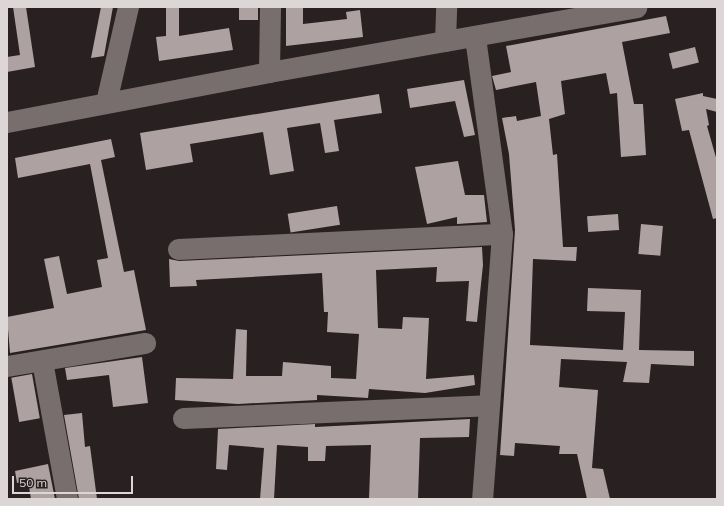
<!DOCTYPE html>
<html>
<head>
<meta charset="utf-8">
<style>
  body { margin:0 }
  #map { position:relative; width:724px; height:506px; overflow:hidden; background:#292021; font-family:Mulish,sans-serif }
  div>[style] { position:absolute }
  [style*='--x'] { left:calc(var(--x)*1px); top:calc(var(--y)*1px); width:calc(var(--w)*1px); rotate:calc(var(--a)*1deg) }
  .building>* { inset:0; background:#ada1a1; transform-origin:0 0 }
  .minor>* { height:21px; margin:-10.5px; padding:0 10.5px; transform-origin:10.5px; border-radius:10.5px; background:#796e6e }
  span { translate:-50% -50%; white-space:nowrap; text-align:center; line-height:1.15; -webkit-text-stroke:4px #292021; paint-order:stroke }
  .frame { position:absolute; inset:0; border:8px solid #dcd6d6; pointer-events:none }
  .scale { position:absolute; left:12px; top:476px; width:121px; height:18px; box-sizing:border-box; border:2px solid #dcd6d6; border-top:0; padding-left:5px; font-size:12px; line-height:14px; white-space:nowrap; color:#dcd6d6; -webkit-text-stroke:3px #292021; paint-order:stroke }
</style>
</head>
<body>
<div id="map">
  <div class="building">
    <i style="clip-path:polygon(13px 7px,26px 7px,35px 67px,7px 72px,7px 57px,20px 55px)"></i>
    <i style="clip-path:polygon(101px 7px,113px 7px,104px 56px,91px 58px)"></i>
    <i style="clip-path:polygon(166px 7px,179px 7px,179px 36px,229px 28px,233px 50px,159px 61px,156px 37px,166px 36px)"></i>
    <i style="left:239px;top:7px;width:19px;height:13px"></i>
    <i style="clip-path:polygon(286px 7px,303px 7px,303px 24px,347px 19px,346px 12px,360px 10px,363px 37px,286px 46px)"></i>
    <i style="clip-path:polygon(666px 16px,670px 33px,622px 42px,634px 104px,643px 104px,646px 155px,621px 157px,617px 93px,610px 94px,606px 73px,561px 81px,565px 114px,549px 119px,553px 155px,557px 154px,563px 247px,577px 247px,576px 261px,533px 259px,530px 345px,623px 350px,625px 312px,587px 311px,588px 288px,641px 290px,639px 350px,694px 351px,694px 366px,651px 364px,649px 383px,623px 382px,627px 362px,561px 359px,559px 387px,598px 390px,592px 468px,603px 469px,610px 499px,587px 499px,577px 454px,559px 454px,560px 446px,515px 443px,514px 456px,500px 455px,515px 230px,509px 154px,502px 118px,516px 116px,517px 121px,541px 116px,536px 82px,496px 90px,492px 76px,511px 72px,506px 46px)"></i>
    <i style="left:695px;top:47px;width:16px;height:27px;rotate:76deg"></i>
    <i style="clip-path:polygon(464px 80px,475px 135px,464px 137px,455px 101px,410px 108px,407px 89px)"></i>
    <i style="clip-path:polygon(703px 93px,703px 96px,717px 99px,717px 112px,706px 109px,709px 125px,707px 126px,717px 161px,717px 218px,713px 219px,689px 130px,682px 131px,675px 99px)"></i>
    <i style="clip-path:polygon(379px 94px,382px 113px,334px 120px,339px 151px,325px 153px,320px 123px,287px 128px,294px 171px,270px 175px,263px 132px,190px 144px,193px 162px,146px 170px,140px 133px)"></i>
    <i style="clip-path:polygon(111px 139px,115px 157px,101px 160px,124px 272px,134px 270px,146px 330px,10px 353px,7px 317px,54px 308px,44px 259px,59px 256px,67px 294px,102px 287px,97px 260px,108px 258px,90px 164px,18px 178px,15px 158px)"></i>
    <i style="clip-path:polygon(458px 161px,465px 195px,484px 195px,487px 222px,457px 224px,457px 217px,427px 224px,415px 167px)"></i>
    <i style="left:337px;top:206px;width:19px;height:50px;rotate:81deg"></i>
    <i style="left:618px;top:214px;width:16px;height:31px;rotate:86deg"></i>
    <i style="left:641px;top:224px;width:22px;height:30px;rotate:5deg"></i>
    <i style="clip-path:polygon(482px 247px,483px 265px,477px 322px,466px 321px,469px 281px,436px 282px,437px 267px,376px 270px,378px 328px,402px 329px,403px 317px,429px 318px,426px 379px,474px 375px,475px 385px,425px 393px,369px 389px,368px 398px,317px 395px,317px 400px,238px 404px,175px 400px,176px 378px,233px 379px,236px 329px,247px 330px,246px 376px,282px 376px,283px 362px,331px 366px,331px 378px,356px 379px,359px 334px,327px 332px,328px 312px,324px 312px,322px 273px,196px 280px,197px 286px,170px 287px,169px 259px,179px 261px)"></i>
    <i style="clip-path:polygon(142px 357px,148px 403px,113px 407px,109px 375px,67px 380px,65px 368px)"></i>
    <i style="left:32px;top:374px;width:45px;height:21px;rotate:80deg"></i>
    <i style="clip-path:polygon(82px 413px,85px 447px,90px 446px,97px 499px,79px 499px,64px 415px)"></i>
    <i style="clip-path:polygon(470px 419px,469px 437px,420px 438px,418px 499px,369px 499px,371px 445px,326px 446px,325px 461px,308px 461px,308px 447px,277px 445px,274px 499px,260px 499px,264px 448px,229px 445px,227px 470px,216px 469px,218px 429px,315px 424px,315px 427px)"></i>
    <i style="clip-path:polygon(48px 464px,55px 499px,31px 499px,28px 481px,17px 483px,15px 471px)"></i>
  </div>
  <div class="minor">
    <i style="--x:475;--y:37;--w:199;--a:82.2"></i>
    <i style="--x:502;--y:234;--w:266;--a:94.3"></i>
    <i style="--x:445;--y:41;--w:34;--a:-88"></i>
    <i style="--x:269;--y:72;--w:65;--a:-89.1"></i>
    <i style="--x:106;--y:102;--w:98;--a:-77"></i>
    <i style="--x:7;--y:122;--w:267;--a:-10.8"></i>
    <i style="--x:269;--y:72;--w:373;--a:-10"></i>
    <i style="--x:178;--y:249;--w:324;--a:-2.7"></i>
    <i style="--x:42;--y:361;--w:140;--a:79.7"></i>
    <i style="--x:7;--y:366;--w:140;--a:-9.5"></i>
    <i style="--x:183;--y:418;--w:305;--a:-2.4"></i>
  </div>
  <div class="frame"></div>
  <div class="scale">50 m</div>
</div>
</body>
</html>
